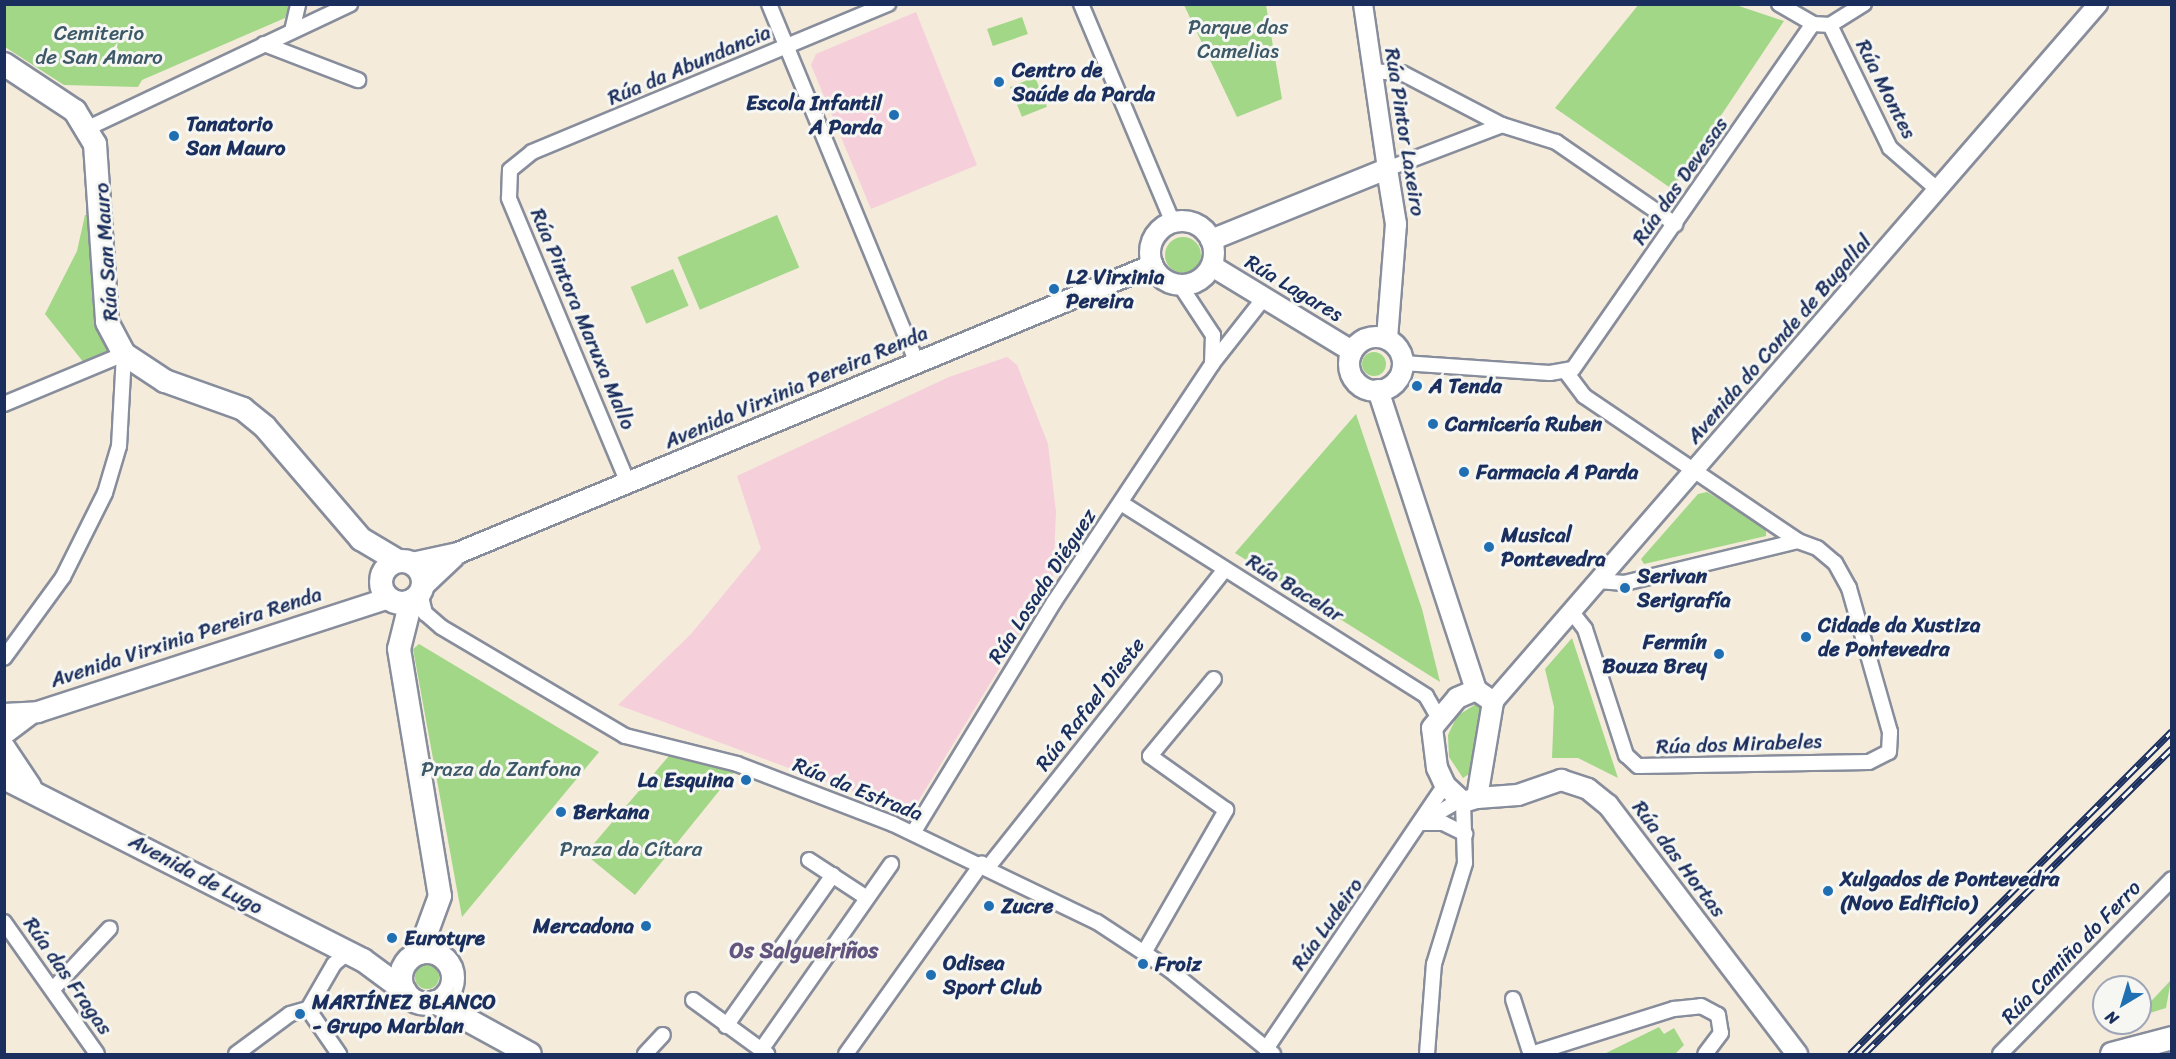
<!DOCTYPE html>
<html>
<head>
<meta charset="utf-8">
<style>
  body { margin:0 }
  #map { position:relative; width:2176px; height:1059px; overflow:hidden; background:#f4ebdb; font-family:Sriracha,sans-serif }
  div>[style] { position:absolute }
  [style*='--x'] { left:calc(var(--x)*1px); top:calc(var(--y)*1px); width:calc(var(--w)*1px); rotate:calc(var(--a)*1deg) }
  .built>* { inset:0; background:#f5cfda }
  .green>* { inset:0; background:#a2d787; transform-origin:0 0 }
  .round { border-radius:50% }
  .roads { filter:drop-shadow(2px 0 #888d9c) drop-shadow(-2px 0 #888d9c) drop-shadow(0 2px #888d9c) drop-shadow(0 -2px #888d9c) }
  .minor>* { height:14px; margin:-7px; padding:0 7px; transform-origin:7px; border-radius:7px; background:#fff }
  .tertiary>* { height:18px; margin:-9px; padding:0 9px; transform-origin:9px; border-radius:9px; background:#fff }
  .secondary>* { height:20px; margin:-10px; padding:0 10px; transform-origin:10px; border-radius:10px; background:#fff }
  .secondary>.ring { margin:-10px; padding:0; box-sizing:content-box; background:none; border:20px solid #fff; border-radius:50% }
  .primary>* { height:22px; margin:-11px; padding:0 11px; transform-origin:11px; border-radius:11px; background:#fff }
  .primary>.ring { margin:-11px; padding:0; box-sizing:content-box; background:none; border:22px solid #fff; border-radius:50% }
  .rail>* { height:7px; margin-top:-3.5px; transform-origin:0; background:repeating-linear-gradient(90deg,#f6f6f2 0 14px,#1b2f5e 0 28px); box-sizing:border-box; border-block:2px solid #1b2f5e }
  .dots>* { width:16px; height:16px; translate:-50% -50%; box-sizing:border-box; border:3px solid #f6f6f2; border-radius:50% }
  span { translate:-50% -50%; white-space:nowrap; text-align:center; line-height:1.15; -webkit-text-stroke:6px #f6f6f2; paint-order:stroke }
  .park-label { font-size:21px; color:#3d5968 }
  .street-label { font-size:21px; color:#1b2f5e }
  .poi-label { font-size:21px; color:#1b2f5e; font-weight:700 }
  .left { translate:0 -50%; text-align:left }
  .right { translate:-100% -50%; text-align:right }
  .neighbourhood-label { font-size:22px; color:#64557f; font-weight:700 }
  .frame { position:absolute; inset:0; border:6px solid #1b2f5e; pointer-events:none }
  .north { position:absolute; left:2092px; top:975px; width:60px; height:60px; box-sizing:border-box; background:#f6f6f2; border:2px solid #9ea6b7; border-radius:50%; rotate:218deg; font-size:16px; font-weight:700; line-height:24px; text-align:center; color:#1b2f5e }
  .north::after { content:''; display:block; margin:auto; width:21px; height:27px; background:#1f6fb2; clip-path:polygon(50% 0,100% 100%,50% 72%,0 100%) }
</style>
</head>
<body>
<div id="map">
  <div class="built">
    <i style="clip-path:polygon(916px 12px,977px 165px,871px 209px,811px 65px,816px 54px)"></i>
    <i style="clip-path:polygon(1007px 357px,1017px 365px,1048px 444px,1056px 512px,1053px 580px,911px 813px,618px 705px,691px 634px,761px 549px,737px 476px,949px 377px)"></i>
  </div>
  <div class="green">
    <i style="clip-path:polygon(1639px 4px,1736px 5px,1784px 21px,1672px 189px,1555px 108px)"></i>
    <i style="clip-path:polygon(4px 5px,5px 4px,291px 5px,285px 18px,142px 80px,138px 87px,64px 85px,5px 47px)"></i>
    <i style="clip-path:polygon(1184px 5px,1266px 5px,1282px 99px,1237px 117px)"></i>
    <i style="left:1022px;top:17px;width:18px;height:37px;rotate:71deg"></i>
    <i style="left:1035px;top:77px;width:32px;height:27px;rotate:68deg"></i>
    <i style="clip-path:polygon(85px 215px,102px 215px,103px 279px,124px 354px,88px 368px,45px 314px,77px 251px)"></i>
    <i style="left:777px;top:215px;width:57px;height:108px;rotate:67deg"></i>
    <i class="round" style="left:1165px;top:237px;width:36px;height:36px"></i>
    <i style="left:673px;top:269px;width:40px;height:46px;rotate:67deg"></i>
    <i class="round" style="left:1362px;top:352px;width:24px;height:24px"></i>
    <i style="clip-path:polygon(1356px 414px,1422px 609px,1440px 682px,1235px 553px)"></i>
    <i style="clip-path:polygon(1707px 492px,1766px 527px,1766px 536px,1644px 564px,1641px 559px,1698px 494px)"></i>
    <i style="clip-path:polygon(1572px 638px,1618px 778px,1578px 758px,1552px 758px,1554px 707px,1545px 669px)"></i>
    <i style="clip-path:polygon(419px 644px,599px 752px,462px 917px,413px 649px)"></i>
    <i style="clip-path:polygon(1476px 704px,1483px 710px,1469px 774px,1463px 778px,1449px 757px,1448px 735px,1457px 716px)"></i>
    <i style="clip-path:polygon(674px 750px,740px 765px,635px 895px,585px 854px)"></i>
    <i class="round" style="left:415px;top:965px;width:24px;height:24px"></i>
    <i style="clip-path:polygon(2171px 980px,2166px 1008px,2140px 1016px,2140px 1013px)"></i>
    <i style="clip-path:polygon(1659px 1027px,1664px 1034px,1674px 1028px,1684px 1045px,1675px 1054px,1604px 1054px)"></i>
  </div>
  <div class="roads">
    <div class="minor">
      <i style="--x:769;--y:4;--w:388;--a:67.6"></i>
      <i style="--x:1081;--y:4;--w:238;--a:67.2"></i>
      <i style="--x:1779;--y:4;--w:39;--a:30"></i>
      <i style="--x:1830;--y:25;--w:137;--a:64"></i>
      <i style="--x:1890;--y:148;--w:64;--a:41.2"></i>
      <i style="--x:1830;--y:25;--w:40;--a:-32"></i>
      <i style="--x:292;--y:31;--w:28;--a:-77"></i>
      <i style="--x:264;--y:44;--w:101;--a:21"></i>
      <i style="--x:1371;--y:71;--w:31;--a:4"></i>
      <i style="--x:1402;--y:73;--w:113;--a:27.5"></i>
      <i style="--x:88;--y:128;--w:290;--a:-25.3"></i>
      <i style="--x:1387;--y:169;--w:123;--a:-20.9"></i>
      <i style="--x:1502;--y:125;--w:57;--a:17.5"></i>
      <i style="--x:1556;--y:142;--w:145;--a:34.6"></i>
      <i style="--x:1180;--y:285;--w:60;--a:56.6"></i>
      <i style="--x:1213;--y:335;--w:29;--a:92"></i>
      <i style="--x:1403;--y:363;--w:147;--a:3.9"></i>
      <i style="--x:1550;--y:373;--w:23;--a:-10"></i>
      <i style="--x:1573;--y:369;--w:420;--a:-55.2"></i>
      <i style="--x:1813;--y:24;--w:17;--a:3"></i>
      <i style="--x:1566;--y:372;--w:30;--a:53"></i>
      <i style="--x:1584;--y:396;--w:258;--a:34.1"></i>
      <i style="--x:4;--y:404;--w:130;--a:-22.6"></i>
      <i style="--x:124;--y:354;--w:92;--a:93.1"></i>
      <i style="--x:119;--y:446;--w:49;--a:106.6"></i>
      <i style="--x:105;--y:493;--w:94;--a:116.6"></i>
      <i style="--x:63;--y:577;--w:100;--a:126.1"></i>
      <i style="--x:628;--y:483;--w:309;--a:-112.7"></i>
      <i style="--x:509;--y:198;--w:28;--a:-88"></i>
      <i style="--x:510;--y:170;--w:28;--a:-39"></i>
      <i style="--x:532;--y:152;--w:386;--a:-22.6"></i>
      <i style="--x:1121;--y:503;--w:361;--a:32.3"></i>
      <i style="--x:1426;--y:696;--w:24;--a:60"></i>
      <i style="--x:420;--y:593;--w:21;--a:76"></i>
      <i style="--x:425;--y:613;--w:21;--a:41"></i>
      <i style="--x:441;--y:627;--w:214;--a:30.6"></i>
      <i style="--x:625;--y:736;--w:115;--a:14"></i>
      <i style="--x:737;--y:764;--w:167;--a:21"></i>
      <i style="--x:893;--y:824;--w:226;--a:25.7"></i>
      <i style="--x:1097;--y:922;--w:87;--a:33.3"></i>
      <i style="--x:1170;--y:970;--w:133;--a:39.2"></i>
      <i style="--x:1571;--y:611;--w:23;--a:52"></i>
      <i style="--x:1585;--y:629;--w:133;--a:72"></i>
      <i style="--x:1626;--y:755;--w:16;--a:43"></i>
      <i style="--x:1638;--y:766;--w:231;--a:-1"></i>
      <i style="--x:1869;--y:762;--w:22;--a:-27"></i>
      <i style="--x:1889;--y:752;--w:20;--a:-87"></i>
      <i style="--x:1890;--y:732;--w:150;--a:-105.9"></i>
      <i style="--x:1849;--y:588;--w:29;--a:-119"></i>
      <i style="--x:1835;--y:563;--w:23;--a:-140"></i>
      <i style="--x:1817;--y:548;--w:20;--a:-160"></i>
      <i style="--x:1798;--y:541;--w:178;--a:166.4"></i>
      <i style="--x:1625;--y:583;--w:28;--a:-176"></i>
      <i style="--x:1429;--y:818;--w:36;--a:-30"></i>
      <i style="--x:1423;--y:823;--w:20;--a:0"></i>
      <i style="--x:1443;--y:823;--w:25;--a:26"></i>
      <i style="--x:913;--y:833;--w:271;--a:-58.6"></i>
      <i style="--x:1054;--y:602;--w:286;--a:-56.4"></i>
      <i style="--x:1212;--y:364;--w:84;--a:-51.8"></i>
      <i style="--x:809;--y:860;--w:69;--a:33.2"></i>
      <i style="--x:989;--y:866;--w:379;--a:-51.5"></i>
      <i style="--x:4;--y:922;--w:161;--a:54.8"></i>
      <i style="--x:1145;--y:951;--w:163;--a:-60.1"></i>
      <i style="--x:1226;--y:810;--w:93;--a:-144.6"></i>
      <i style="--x:1150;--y:756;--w:100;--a:-50.3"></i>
      <i style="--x:53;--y:989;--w:83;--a:-46.9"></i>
      <i style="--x:1513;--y:999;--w:56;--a:72.2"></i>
      <i style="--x:693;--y:1000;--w:92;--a:36.1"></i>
      <i style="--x:308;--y:1009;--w:52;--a:-60"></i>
      <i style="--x:334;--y:964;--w:17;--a:-40"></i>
      <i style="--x:308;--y:1009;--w:55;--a:55.4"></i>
      <i style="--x:726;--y:1026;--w:185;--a:-54.7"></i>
      <i style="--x:1266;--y:1049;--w:319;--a:-55.9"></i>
      <i style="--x:761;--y:1050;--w:227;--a:-55"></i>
      <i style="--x:236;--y:1054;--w:67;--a:-36.5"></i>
      <i style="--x:290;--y:1014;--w:19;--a:-16"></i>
      <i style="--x:645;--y:1054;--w:26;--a:-47"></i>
      <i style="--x:846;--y:1054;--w:234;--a:-54.5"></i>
      <i style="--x:1427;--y:1054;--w:90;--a:-85.6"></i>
      <i style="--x:1434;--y:964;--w:106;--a:-72.9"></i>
      <i style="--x:1465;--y:863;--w:61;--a:-91.9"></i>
      <i style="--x:1531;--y:1054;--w:150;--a:-17.5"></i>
      <i style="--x:1674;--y:1009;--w:27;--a:-6"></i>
      <i style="--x:1701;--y:1006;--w:19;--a:28"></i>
      <i style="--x:1718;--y:1015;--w:18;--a:81"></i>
      <i style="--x:1721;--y:1033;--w:26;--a:127"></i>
      <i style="--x:2000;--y:1054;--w:245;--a:-45.5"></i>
    </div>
    <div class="tertiary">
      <i style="--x:1363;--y:4;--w:167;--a:81.7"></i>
      <i style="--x:1493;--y:702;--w:924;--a:-49.08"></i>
    </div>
    <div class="secondary">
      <i class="ring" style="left:1150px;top:221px;width:44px;height:44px"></i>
      <i style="--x:1211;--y:240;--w:190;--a:-22"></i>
      <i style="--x:1387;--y:169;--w:56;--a:80.7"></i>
      <i style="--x:1396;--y:224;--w:115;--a:94.5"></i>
      <i style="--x:1212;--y:266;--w:164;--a:31.3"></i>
      <i class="ring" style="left:1349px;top:337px;width:34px;height:34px"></i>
      <i style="--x:1378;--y:390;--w:316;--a:71.9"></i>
      <i style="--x:412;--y:563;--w:47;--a:-12.3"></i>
      <i style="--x:458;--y:553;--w:752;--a:-22.51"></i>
      <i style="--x:422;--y:587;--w:44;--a:-43.2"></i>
      <i style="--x:1476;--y:690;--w:21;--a:35"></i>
      <i style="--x:1493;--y:702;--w:97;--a:99.5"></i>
      <i style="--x:1477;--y:798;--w:15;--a:164"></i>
      <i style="--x:1463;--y:802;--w:25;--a:-137"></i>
      <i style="--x:1445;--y:785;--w:19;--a:-115"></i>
      <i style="--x:1437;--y:768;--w:40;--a:-97.1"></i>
      <i style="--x:1432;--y:728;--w:39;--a:-50"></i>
      <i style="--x:1457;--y:698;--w:21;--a:-23"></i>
      <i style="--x:4;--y:714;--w:34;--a:-3"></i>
      <i style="--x:38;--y:712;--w:368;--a:-18"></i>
      <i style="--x:4;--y:734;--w:34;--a:-37"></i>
      <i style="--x:1477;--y:798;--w:41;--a:-4.2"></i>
      <i style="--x:1518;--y:795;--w:46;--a:-19.2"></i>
      <i style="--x:1561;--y:780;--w:28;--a:18"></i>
      <i style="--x:1588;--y:789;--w:26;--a:39"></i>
      <i style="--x:1608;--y:805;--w:313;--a:52.8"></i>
    </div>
    <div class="primary">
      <i style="--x:4;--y:64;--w:85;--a:33.5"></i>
      <i style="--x:75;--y:111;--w:39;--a:59"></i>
      <i style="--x:95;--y:144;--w:178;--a:86.1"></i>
      <i style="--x:107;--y:322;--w:36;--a:62"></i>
      <i style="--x:124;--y:354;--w:49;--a:33.4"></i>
      <i style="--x:165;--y:381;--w:83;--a:19.7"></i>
      <i style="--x:243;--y:409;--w:28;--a:39"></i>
      <i style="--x:265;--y:427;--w:148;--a:49.4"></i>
      <i style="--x:361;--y:539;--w:43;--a:30.7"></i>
      <i class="ring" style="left:381px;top:561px;width:20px;height:20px"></i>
      <i style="--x:411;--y:601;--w:49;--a:104"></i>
      <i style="--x:399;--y:649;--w:250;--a:80.6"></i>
      <i style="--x:440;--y:896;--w:61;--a:110.2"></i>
      <i style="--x:4;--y:748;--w:47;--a:56.3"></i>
      <i style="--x:4;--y:778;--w:402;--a:26.9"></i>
      <i style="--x:363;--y:960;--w:52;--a:36.4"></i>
      <i class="ring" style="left:401px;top:952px;width:30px;height:30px"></i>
      <i style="--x:435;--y:1002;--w:108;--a:28.7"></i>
      <i style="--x:2112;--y:1054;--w:62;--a:-14.9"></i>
    </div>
  </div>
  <div class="rail">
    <i style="--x:1850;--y:1054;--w:456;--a:-45.1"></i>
    <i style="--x:1864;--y:1054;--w:434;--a:-44.8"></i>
  </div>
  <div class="dots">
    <i style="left:999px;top:82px;background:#1f6fb2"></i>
    <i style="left:894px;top:115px;background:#1f6fb2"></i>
    <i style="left:174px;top:136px;background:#1f6fb2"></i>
    <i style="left:1054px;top:289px;background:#1f6fb2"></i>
    <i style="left:1417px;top:386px;background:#1f6fb2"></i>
    <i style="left:1433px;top:424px;background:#1f6fb2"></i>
    <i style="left:1464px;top:472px;background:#1f6fb2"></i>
    <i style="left:1489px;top:547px;background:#1f6fb2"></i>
    <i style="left:1625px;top:588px;background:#1f6fb2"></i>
    <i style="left:1806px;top:637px;background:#1f6fb2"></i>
    <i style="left:1719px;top:654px;background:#1f6fb2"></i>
    <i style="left:746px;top:780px;background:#1f6fb2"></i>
    <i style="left:561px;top:812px;background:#1f6fb2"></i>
    <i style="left:1828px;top:891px;background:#1f6fb2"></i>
    <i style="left:989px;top:906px;background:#1f6fb2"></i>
    <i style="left:646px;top:926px;background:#1f6fb2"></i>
    <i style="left:392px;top:938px;background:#1f6fb2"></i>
    <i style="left:1143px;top:964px;background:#1f6fb2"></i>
    <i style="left:931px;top:975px;background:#1f6fb2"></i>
    <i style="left:300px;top:1014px;background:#1f6fb2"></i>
  </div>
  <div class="park-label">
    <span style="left:1238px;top:39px">Parque das<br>Camelias</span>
    <span style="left:99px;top:45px">Cemiterio<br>de San Amaro</span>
    <span style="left:501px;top:769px">Praza da Zanfona</span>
    <span style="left:631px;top:849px">Praza da Cítara</span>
  </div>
  <div class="street-label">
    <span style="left:689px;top:65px;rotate:-23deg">Rúa da Abundancia</span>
    <span style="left:1886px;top:89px;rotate:63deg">Rúa Montes</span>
    <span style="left:1405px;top:132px;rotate:81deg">Rúa Pintor Laxeiro</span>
    <span style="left:1680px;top:181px;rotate:-55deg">Rúa das Devesas</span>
    <span style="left:106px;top:252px;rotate:-94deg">Rúa San Mauro</span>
    <span style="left:1294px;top:288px;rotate:31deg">Rúa Lagares</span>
    <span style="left:583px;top:319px;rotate:67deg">Rúa Pintora Maruxa Mallo</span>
    <span style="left:1779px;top:339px;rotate:-49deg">Avenida do Conde de Bugallal</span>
    <span style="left:796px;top:387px;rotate:-23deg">Avenida Virxinia Pereira Renda</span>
    <span style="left:1042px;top:586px;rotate:-57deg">Rúa Losada Diéguez</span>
    <span style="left:1295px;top:588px;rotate:32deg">Rúa Bacelar</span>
    <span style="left:186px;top:637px;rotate:-18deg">Avenida Virxinia Pereira Renda</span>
    <span style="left:1090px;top:704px;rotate:-52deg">Rúa Rafael Dieste</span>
    <span style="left:1739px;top:744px;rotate:-2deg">Rúa dos Mirabeles</span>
    <span style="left:858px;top:789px;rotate:22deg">Rúa da Estrada</span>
    <span style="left:1679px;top:859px;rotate:53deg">Rúa das Hortas</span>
    <span style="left:196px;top:874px;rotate:28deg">Avenida de Lugo</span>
    <span style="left:1327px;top:924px;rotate:-55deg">Rúa Ludeiro</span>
    <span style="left:2071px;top:952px;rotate:-46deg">Rúa Camiño do Ferro</span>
    <span style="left:68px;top:976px;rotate:55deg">Rúa das Fragas</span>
  </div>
  <div class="poi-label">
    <span class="left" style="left:1012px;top:82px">Centro de<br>Saúde da Parda</span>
    <span class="right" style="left:882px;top:115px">Escola Infantil<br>A Parda</span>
    <span class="left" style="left:186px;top:136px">Tanatorio<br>San Mauro</span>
    <span class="left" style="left:1066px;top:289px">L2 Virxinia<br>Pereira</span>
    <span class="left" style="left:1429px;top:386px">A Tenda</span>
    <span class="left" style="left:1445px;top:424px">Carnicería Ruben</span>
    <span class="left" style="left:1476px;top:472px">Farmacia A Parda</span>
    <span class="left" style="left:1501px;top:547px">Musical<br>Pontevedra</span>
    <span class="left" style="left:1637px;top:588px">Serivan<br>Serigrafía</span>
    <span class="left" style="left:1818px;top:637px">Cidade da Xustiza<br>de Pontevedra</span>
    <span class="right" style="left:1707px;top:654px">Fermín<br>Bouza Brey</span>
    <span class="right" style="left:734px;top:780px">La Esquina</span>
    <span class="left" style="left:573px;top:812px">Berkana</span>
    <span class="left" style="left:1840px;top:891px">Xulgados de Pontevedra<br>(Novo Edificio)</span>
    <span class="left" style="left:1001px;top:906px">Zucre</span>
    <span class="right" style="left:634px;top:926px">Mercadona</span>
    <span class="left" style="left:404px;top:938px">Eurotyre</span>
    <span class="left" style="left:943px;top:975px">Odisea<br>Sport Club</span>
    <span class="left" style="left:1155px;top:964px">Froiz</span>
    <span class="left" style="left:312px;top:1014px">MARTÍNEZ BLANCO<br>- Grupo Marblan</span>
  </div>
  <div class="neighbourhood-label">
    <span style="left:804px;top:951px">Os Salgueiriños</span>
  </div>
  <div class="frame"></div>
  <div class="north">N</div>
</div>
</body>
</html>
